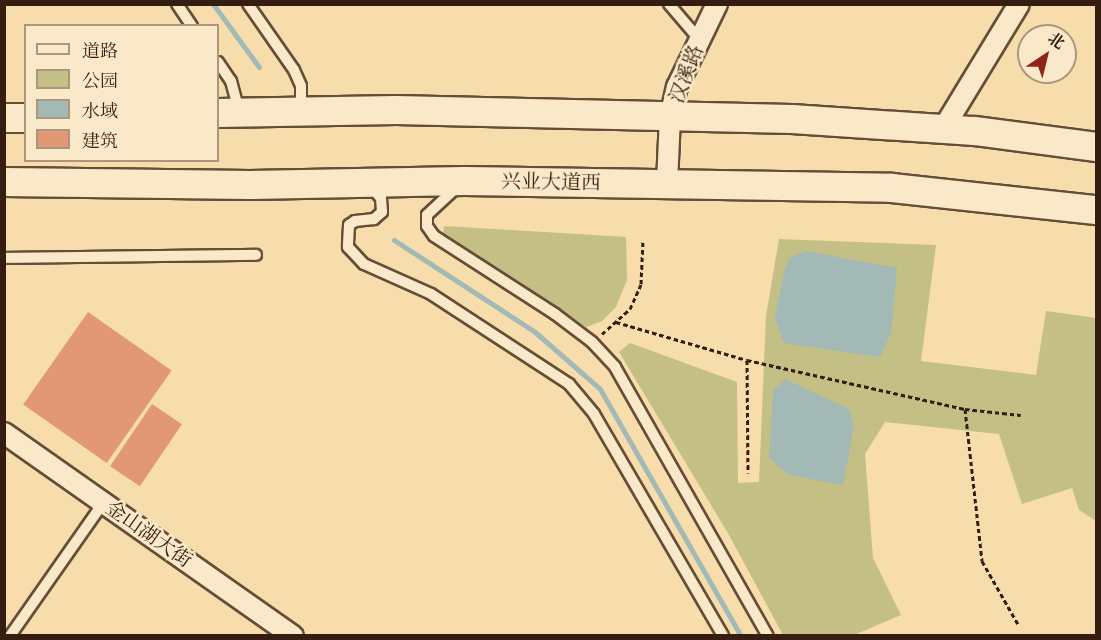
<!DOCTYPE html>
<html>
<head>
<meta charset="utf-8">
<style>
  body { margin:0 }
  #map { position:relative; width:1101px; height:640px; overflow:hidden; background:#f7ddac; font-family:"IM FELL Double Pica","Noto Serif SC",serif }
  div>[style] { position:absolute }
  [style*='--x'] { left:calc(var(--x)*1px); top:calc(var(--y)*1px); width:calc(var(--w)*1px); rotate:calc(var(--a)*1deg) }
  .green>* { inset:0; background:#c3bf85 }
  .water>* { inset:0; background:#a2b9b5 }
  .stream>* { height:5px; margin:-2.5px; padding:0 2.5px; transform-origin:2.5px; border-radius:2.5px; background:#a2b9b5 }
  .building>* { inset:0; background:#e29875; transform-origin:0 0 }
  .path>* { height:3px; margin-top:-1.5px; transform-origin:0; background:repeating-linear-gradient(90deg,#351d11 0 4.5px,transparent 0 7.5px) }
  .roads { filter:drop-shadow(2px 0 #664d38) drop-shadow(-2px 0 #664d38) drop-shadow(0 2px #664d38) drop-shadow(0 -2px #664d38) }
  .lane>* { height:10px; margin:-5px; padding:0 5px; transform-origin:5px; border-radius:5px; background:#fae9c9 }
  .street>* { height:20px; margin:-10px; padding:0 10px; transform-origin:10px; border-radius:10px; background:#fae9c9 }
  .secondary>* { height:28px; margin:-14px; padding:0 14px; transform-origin:14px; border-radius:14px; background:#fae9c9 }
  span { translate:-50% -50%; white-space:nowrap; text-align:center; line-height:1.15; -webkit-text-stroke:5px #fae9c9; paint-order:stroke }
  .street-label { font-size:20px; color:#351d11 }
  .frame { position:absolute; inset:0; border:6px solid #351d11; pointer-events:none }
  .legend { position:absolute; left:24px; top:24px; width:195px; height:138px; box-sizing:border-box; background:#fae9c9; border:2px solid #ab977f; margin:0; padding:8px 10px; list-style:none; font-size:18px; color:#351d11 }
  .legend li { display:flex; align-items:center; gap:12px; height:30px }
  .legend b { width:30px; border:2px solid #ab977f }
  .north { position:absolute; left:1017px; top:24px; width:60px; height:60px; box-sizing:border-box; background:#fae9c9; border:2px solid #ab977f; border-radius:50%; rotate:35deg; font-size:16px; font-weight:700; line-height:24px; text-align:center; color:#351d11 }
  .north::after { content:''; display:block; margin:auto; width:21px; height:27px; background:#8f2418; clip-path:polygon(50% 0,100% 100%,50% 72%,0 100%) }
</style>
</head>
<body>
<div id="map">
  <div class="green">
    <i style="clip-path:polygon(444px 226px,626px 237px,627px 280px,616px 307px,602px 321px,586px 327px,443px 235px)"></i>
    <i style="clip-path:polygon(779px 239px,936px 245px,921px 361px,1036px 375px,1046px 311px,1096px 318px,1096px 521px,1079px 510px,1072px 488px,1022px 504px,999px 434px,885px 422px,865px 454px,873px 558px,901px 615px,854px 635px,783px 635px,729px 535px,619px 352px,630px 343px,737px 382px,738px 483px,759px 482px,766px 316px)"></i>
  </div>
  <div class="water">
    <i style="clip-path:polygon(805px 251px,897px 268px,891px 333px,880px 357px,784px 343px,775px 319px,784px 271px,790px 258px)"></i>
    <i style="clip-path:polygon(785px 379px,849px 409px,854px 426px,843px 485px,789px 475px,769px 458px,773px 391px)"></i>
  </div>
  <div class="stream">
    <i style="--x:213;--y:4;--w:78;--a:53.9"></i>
    <i style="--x:394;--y:240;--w:168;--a:33.1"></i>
    <i style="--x:535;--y:332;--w:86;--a:41.2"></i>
    <i style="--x:600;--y:389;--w:284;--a:60.3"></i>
  </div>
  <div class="building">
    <i style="left:88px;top:312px;width:102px;height:113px;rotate:35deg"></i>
    <i style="left:152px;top:404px;width:36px;height:75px;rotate:34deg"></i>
  </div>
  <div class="path">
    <i style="--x:616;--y:322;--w:136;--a:16.2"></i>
    <i style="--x:747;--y:360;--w:223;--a:12.7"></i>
    <i style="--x:965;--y:409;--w:56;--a:6.1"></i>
    <i style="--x:602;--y:334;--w:38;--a:-42"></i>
    <i style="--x:630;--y:309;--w:27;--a:-66"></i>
    <i style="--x:641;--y:284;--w:44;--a:-87.4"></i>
    <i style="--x:747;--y:360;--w:113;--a:89.5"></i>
    <i style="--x:965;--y:409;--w:153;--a:83.6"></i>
    <i style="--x:982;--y:561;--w:73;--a:60.3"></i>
  </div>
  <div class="roads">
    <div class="lane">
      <i style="--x:177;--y:4;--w:27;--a:56"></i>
      <i style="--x:248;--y:4;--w:80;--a:55.1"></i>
      <i style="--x:294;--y:70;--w:17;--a:66"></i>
      <i style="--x:301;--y:86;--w:25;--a:90"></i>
      <i style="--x:669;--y:4;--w:46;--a:49.4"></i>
      <i style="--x:218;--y:62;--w:23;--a:56"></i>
      <i style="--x:231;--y:81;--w:30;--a:75"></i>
      <i style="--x:371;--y:187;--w:15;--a:48"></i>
      <i style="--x:381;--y:198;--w:14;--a:86"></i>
      <i style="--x:382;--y:212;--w:11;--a:139"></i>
      <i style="--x:374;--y:219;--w:19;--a:174"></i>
      <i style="--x:355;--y:221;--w:7;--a:146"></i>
      <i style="--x:349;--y:225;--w:22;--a:93"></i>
      <i style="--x:348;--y:247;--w:23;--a:47"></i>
      <i style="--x:364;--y:264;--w:73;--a:24.1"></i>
      <i style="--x:431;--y:294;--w:165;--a:33.1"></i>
      <i style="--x:569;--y:384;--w:39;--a:50"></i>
      <i style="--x:594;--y:414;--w:257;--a:59.8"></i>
      <i style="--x:457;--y:187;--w:41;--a:137"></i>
      <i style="--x:427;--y:215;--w:11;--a:90"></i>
      <i style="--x:427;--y:226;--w:12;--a:55"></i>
      <i style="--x:434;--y:236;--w:144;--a:32.8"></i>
      <i style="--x:555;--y:314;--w:46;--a:37.1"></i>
      <i style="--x:592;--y:342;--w:34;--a:47"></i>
      <i style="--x:615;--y:367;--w:309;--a:60.4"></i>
      <i style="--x:4;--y:258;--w:252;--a:-0.7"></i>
      <i style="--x:10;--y:636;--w:164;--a:-55"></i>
    </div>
    <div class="street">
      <i style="--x:943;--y:129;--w:146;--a:-58.7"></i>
      <i style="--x:667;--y:183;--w:66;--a:-87.4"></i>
      <i style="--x:670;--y:117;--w:31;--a:-77"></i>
      <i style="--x:677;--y:87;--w:92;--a:-64.3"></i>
      <i style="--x:4;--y:433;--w:353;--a:35.1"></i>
    </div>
    <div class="secondary">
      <i style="--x:218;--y:113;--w:178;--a:-1"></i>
      <i style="--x:396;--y:110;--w:396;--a:1.3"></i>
      <i style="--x:792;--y:119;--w:183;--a:3.8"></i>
      <i style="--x:975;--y:131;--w:122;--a:7.5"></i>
      <i style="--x:4;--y:118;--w:22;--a:0"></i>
      <i style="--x:4;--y:182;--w:246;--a:0.7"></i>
      <i style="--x:250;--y:185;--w:214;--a:-1.1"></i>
      <i style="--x:464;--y:181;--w:428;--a:0.9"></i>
      <i style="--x:892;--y:188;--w:205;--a:6.2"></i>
    </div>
  </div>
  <div class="street-label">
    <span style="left:686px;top:74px;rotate:-69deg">汉溪路</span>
    <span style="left:551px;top:182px;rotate:1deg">兴业大道西</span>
    <span style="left:149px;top:534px;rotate:35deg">金山湖大街</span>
  </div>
  <div class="frame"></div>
  <ul class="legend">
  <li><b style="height:8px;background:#fae9c9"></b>道路</li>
  <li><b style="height:16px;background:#c3bf85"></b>公园</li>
  <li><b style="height:16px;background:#a2b9b5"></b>水域</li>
  <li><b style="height:16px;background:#e29875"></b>建筑</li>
  </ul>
  <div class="north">北</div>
</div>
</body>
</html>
